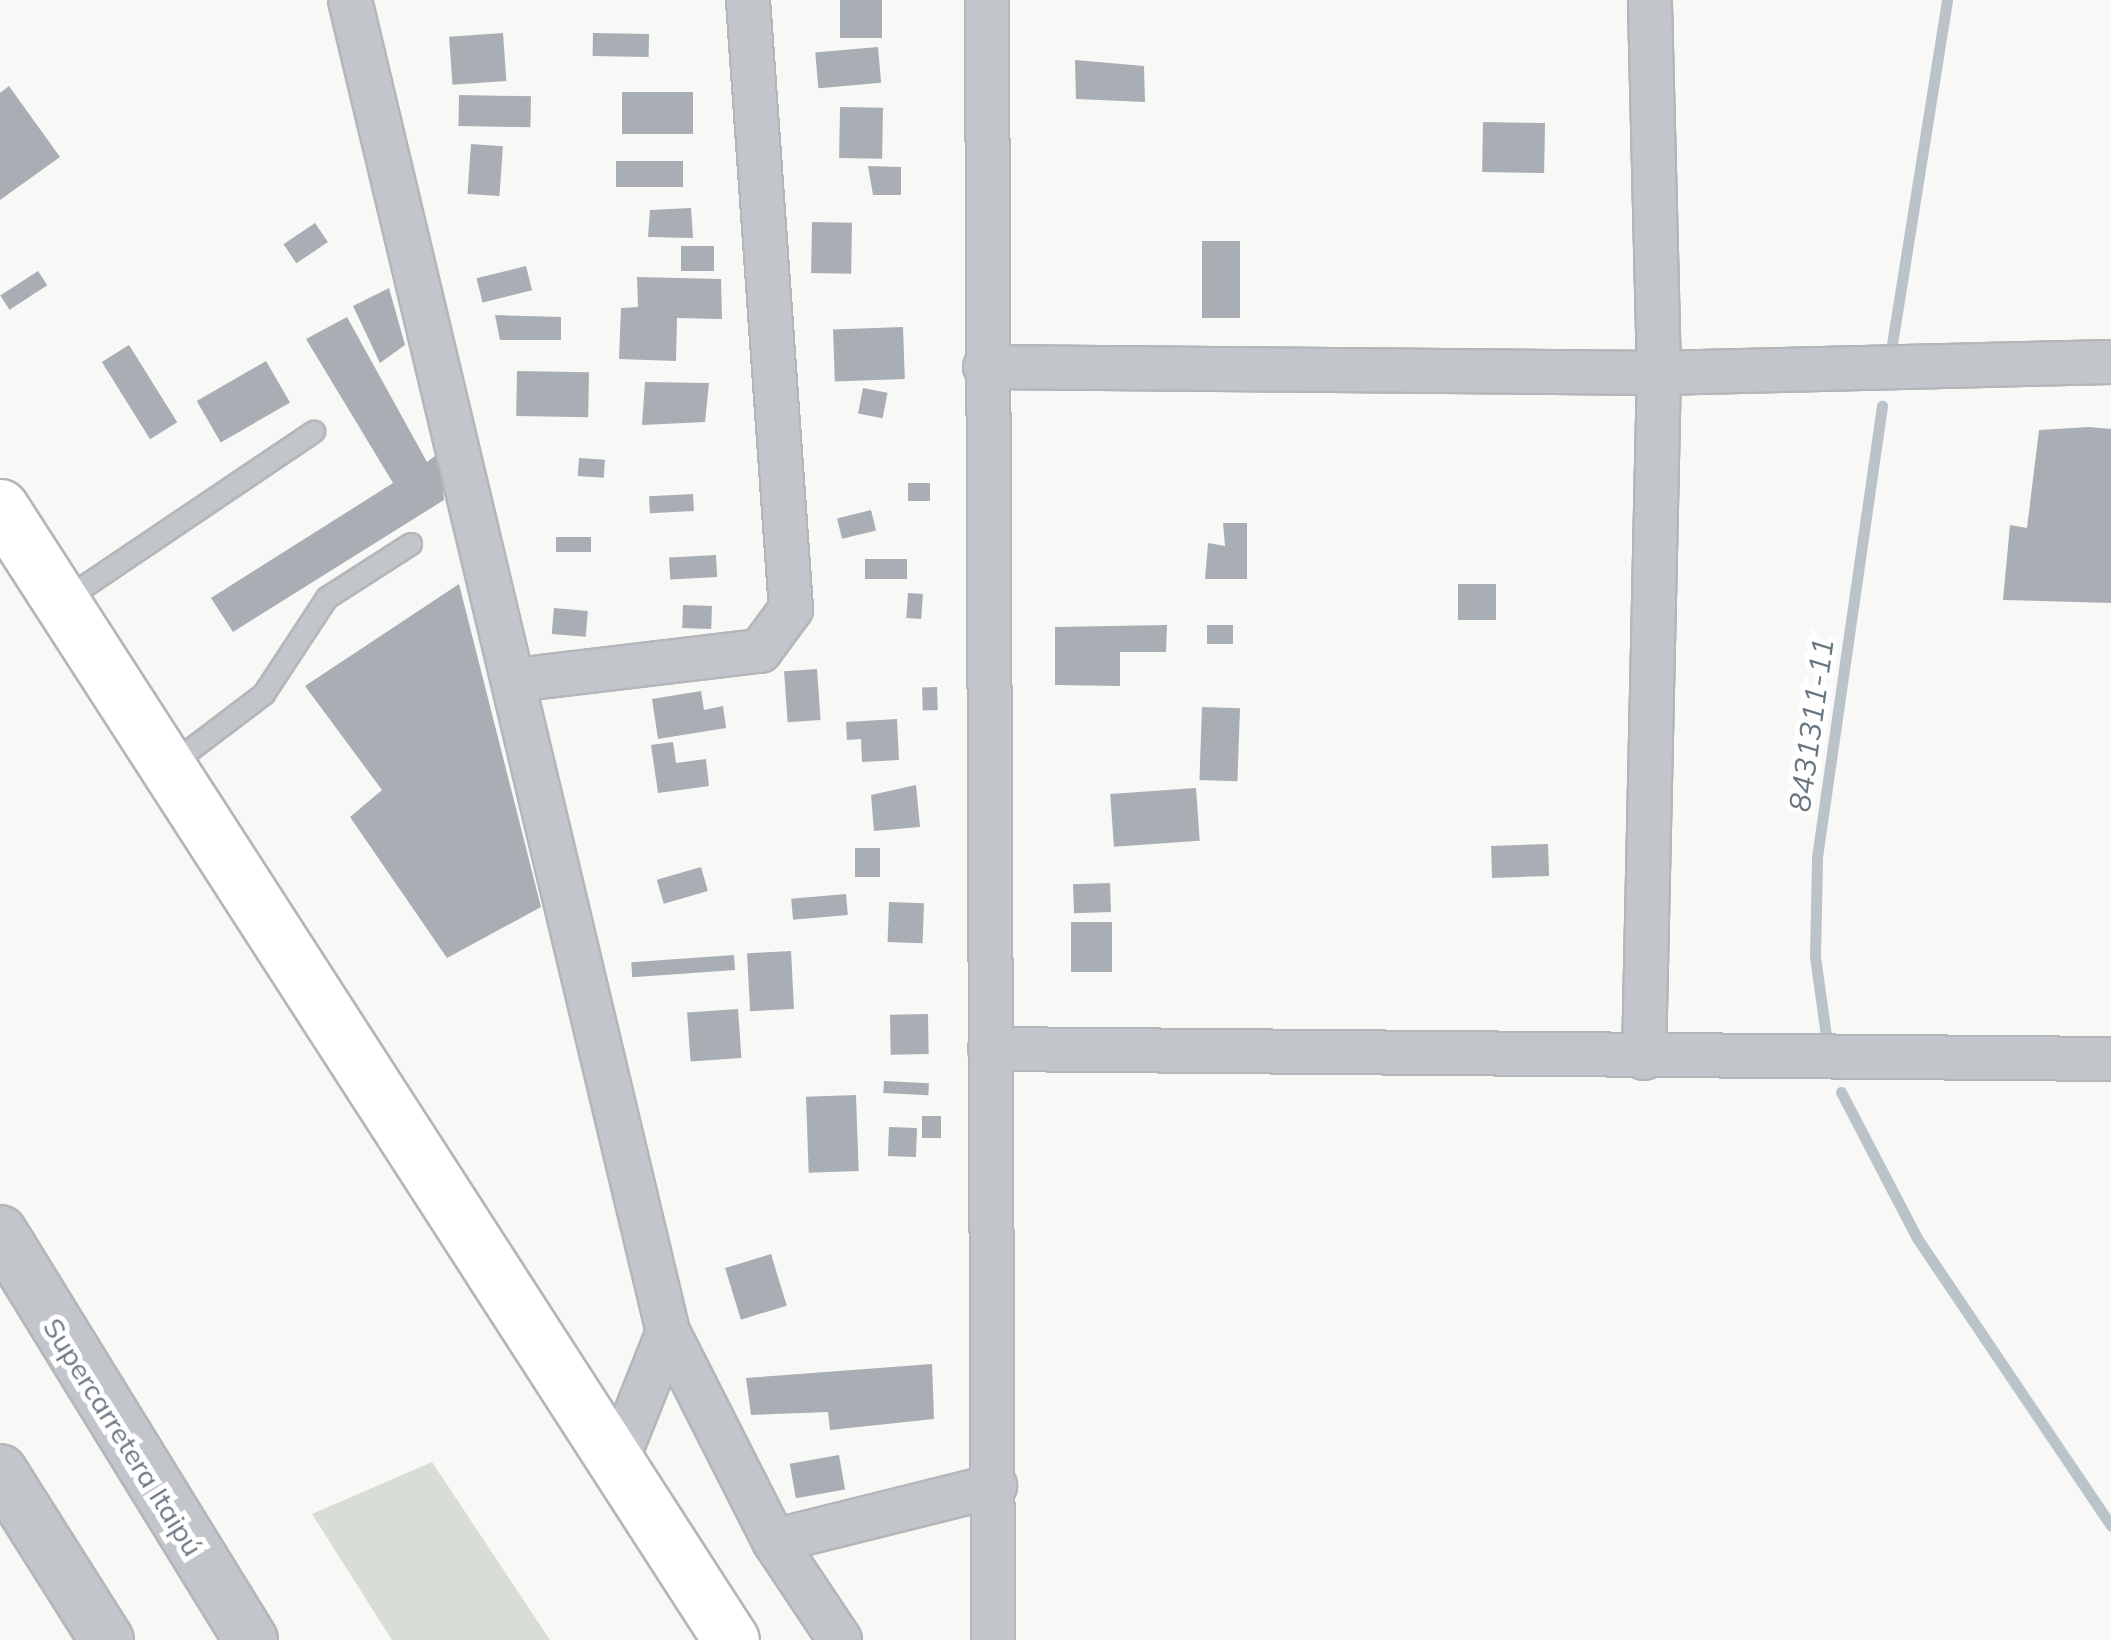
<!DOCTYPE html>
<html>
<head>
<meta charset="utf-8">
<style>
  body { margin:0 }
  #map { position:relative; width:2111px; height:1640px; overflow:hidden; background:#f8f8f6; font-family:Mulish,sans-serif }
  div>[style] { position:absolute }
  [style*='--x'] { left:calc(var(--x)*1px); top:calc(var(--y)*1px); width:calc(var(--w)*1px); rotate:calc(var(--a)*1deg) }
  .green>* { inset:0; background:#d8ddd6 }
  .stream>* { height:11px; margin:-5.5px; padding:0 5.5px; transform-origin:5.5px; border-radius:5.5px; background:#bac3c7 }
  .building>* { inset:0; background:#a8aeb4; transform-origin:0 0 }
  .roads { filter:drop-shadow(2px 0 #b4b7ba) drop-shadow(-2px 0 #b4b7ba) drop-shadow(0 2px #b4b7ba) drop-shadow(0 -2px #b4b7ba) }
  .service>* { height:20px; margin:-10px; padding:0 10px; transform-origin:10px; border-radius:10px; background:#c2c5c9 }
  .minor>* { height:42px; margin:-21px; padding:0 21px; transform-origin:21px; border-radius:21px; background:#c2c5c9 }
  .tertiary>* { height:52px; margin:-26px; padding:0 26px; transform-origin:26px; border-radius:26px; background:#c2c5c9 }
  .trunk>* { height:55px; margin:-27.5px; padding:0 27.5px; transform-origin:27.5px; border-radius:27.5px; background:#fff }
  span { translate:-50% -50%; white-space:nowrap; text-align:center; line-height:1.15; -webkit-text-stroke:10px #fff; paint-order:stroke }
  .street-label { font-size:28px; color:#6b7784 }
  .water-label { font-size:30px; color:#67777f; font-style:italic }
</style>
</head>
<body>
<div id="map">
  <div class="green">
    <i style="clip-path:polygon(432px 1462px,550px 1640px,392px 1640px,312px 1514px)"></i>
  </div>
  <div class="stream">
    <i style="--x:1892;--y:344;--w:348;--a:-80.9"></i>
    <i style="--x:1828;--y:1050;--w:95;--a:-97.9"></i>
    <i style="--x:1815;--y:956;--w:99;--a:-88.8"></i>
    <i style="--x:1817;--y:857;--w:456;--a:-81.8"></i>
    <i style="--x:1841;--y:1092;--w:165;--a:62.5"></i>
    <i style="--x:1917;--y:1238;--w:347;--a:56"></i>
  </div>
  <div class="building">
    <i style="left:840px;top:0;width:42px;height:38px"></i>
    <i style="left:503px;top:33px;width:48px;height:54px;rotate:86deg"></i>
    <i style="left:593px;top:33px;width:56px;height:23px;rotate:1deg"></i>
    <i style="left:878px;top:47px;width:36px;height:63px;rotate:85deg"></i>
    <i style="clip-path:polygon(1075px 60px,1144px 66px,1145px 102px,1076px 99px)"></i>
    <i style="clip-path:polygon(9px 86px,60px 157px,0 200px,0 93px)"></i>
    <i style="left:693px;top:92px;width:42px;height:71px;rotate:90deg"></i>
    <i style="left:459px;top:95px;width:72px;height:31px;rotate:1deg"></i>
    <i style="left:840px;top:107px;width:43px;height:51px;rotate:1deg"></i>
    <i style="left:1483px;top:122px;width:62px;height:50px;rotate:1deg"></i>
    <i style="left:471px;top:144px;width:32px;height:50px;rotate:4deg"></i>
    <i style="left:616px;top:161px;width:67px;height:26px"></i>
    <i style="clip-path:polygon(868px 166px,901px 167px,901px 195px,873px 195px)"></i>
    <i style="clip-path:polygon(691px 208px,693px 238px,648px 237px,650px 210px)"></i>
    <i style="left:812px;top:222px;width:40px;height:51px;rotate:1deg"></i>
    <i style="left:315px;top:223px;width:23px;height:38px;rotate:56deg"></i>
    <i style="left:1202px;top:241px;width:38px;height:77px"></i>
    <i style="left:681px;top:246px;width:33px;height:25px"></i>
    <i style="left:526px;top:266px;width:25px;height:51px;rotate:76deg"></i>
    <i style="left:38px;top:271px;width:17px;height:45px;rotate:57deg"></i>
    <i style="clip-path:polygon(637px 277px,721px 279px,722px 319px,677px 318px,676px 361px,619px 359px,621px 308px,638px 307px)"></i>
    <i style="clip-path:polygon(389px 288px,405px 345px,380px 363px,353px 306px)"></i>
    <i style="clip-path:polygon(495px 315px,561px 317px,561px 340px,500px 340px)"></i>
    <i style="clip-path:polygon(347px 317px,427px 462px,440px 452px,444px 500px,233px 632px,211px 598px,393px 483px,306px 339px)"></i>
    <i style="left:903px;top:327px;width:52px;height:70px;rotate:88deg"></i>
    <i style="left:129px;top:345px;width:91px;height:32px;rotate:58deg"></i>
    <i style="left:266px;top:361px;width:48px;height:80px;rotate:60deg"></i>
    <i style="left:517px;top:371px;width:72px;height:45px;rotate:1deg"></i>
    <i style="clip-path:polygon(645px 382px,709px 383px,705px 422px,642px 425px)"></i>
    <i style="left:863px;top:388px;width:25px;height:26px;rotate:11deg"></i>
    <i style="clip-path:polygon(2089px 427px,2111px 429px,2111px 603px,2003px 600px,2010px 525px,2027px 528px,2039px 430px)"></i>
    <i style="left:579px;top:458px;width:26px;height:18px;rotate:4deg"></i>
    <i style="left:930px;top:483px;width:18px;height:22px;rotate:90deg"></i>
    <i style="left:693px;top:494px;width:17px;height:44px;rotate:87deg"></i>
    <i style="left:871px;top:510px;width:21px;height:35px;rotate:76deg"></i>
    <i style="clip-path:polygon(1223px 523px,1247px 523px,1247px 579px,1205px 579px,1208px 543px,1225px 546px)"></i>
    <i style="left:556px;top:537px;width:35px;height:15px"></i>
    <i style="left:716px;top:555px;width:22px;height:47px;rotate:87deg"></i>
    <i style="left:907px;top:559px;width:20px;height:42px;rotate:90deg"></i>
    <i style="clip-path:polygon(459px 584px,541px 907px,447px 958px,350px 817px,382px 790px,305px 686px)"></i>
    <i style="left:1458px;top:584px;width:38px;height:36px"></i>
    <i style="left:908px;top:593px;width:15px;height:25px;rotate:4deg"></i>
    <i style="left:683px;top:605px;width:29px;height:23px;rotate:2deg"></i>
    <i style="left:554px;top:608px;width:34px;height:26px;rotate:5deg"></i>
    <i style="clip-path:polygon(1167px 625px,1166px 652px,1120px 652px,1120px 686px,1055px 685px,1055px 627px)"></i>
    <i style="left:1207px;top:625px;width:26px;height:19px"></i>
    <i style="left:817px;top:669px;width:51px;height:33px;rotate:86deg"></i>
    <i style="left:937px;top:687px;width:23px;height:15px;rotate:88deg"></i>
    <i style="clip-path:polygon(701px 691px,704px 710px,723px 706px,726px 728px,658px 739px,652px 699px)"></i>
    <i style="left:1202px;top:707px;width:38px;height:73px;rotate:2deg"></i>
    <i style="clip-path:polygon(897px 719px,899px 760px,862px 762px,861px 739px,847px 740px,846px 722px)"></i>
    <i style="clip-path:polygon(673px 742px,676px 763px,706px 759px,709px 786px,658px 793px,651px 745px)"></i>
    <i style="clip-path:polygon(916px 785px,920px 827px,874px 831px,871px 795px)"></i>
    <i style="left:1196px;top:788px;width:53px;height:86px;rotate:86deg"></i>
    <i style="left:1548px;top:844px;width:32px;height:57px;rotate:88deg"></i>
    <i style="left:855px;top:848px;width:25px;height:29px"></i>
    <i style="left:701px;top:867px;width:25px;height:46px;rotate:74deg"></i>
    <i style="left:1110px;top:883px;width:29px;height:37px;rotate:88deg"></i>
    <i style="left:846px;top:894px;width:21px;height:55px;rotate:85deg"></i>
    <i style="left:889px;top:902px;width:35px;height:40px;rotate:2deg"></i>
    <i style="left:1112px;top:922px;width:50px;height:41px;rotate:90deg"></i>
    <i style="left:791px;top:951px;width:58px;height:44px;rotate:87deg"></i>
    <i style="left:734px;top:955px;width:15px;height:103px;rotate:86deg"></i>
    <i style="left:738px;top:1009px;width:49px;height:51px;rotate:86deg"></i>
    <i style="left:928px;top:1014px;width:40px;height:38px;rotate:89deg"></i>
    <i style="left:884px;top:1081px;width:45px;height:12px;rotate:3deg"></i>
    <i style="left:856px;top:1095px;width:76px;height:50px;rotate:88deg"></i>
    <i style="left:922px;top:1116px;width:19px;height:22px"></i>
    <i style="left:889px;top:1127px;width:28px;height:29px;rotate:2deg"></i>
    <i style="left:771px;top:1254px;width:54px;height:48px;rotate:73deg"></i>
    <i style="clip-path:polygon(932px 1364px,934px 1419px,830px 1430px,828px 1412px,751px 1415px,746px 1378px)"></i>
    <i style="left:839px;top:1455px;width:35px;height:50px;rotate:80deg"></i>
  </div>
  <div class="roads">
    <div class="service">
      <i style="--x:63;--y:601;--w:303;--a:-34"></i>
      <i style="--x:168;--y:767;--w:121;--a:-37.2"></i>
      <i style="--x:264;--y:694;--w:115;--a:-56.7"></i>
      <i style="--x:327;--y:598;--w:100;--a:-32.7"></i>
    </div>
    <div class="minor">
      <i style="--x:350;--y:0;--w:1369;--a:76.57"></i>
      <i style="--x:668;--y:1332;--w:143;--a:111.7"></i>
      <i style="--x:987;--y:0;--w:1640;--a:89.79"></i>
      <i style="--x:985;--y:367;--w:674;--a:0.51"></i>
      <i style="--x:1659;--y:373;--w:452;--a:-1.4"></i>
      <i style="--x:515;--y:680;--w:247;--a:-6.8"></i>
      <i style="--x:760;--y:651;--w:52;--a:-53.6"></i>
      <i style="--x:791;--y:609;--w:611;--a:-94.04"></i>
      <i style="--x:990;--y:1049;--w:1121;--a:0.51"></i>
      <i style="--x:1644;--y:1058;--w:685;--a:-88.75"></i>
      <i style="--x:1659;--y:373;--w:373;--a:-91.4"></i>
      <i style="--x:668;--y:1332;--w:234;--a:63.1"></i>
      <i style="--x:774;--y:1541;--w:228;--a:-14"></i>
      <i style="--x:774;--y:1541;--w:119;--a:56.3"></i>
    </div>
    <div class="tertiary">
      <i style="--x:0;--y:1232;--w:479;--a:58.4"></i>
      <i style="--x:0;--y:1471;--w:200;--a:57.7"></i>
    </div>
    <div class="trunk">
      <i style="--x:0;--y:507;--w:1348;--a:57.17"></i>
    </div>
  </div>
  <div class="street-label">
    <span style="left:123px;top:1437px;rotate:58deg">Supercarretera Itaipú</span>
  </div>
  <div class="water-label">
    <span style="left:1811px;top:725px;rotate:-82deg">8431311-11</span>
  </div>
</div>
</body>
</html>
